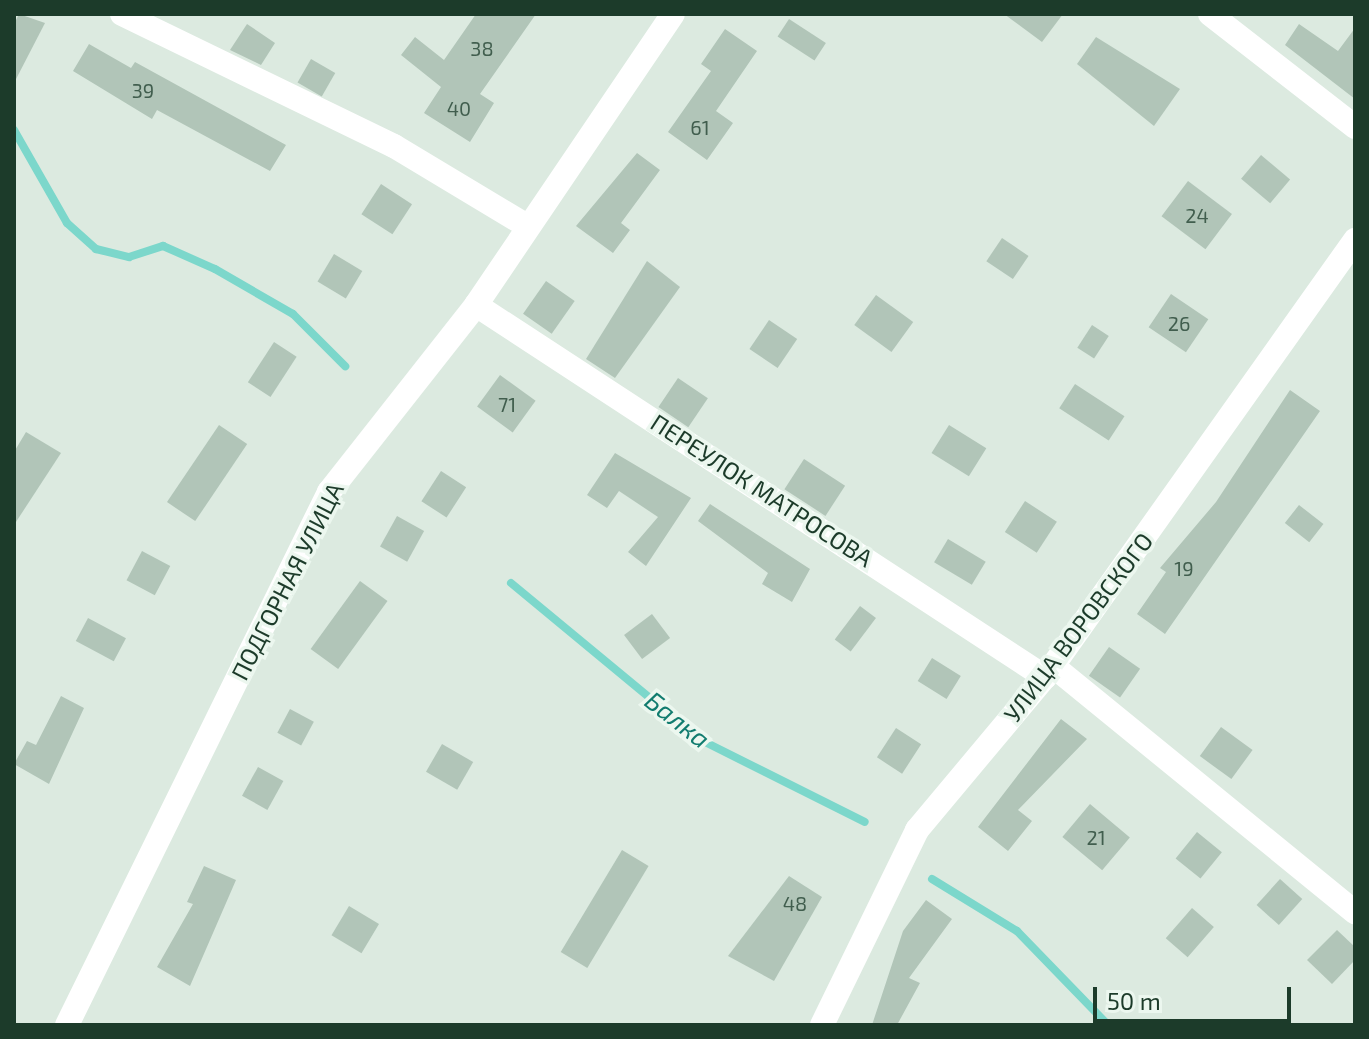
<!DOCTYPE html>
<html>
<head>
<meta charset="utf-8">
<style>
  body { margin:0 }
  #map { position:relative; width:1369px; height:1039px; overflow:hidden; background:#dceae0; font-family:"Exo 2",sans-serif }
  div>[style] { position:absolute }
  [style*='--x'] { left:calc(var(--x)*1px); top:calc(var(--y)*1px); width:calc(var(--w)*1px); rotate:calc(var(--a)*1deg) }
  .stream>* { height:8px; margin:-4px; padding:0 4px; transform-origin:4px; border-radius:4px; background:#7cd7cb }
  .building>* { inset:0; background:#b1c5b8; transform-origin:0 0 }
  .street>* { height:24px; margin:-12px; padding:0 12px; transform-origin:12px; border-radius:12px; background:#fff }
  span { translate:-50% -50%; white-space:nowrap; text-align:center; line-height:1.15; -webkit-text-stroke:7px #ecf7ef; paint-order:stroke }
  .number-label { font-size:20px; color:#415e4e }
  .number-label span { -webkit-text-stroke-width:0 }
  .street-label { font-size:24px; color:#1c3b2a }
  .water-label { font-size:26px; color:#117c6f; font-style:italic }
  .frame { position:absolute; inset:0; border:16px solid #1c3b2a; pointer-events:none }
  .scale { position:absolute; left:1093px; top:987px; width:198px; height:36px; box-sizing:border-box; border:4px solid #1c3b2a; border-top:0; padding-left:10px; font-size:24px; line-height:28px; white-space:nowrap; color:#1c3b2a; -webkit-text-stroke:6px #ecf7ef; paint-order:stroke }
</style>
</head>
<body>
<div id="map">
  <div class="stream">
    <i style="--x:14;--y:130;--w:107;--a:60.3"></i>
    <i style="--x:67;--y:223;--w:39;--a:42"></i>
    <i style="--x:96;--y:249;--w:34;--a:14"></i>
    <i style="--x:129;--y:257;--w:36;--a:-18"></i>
    <i style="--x:163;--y:246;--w:57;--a:23.9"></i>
    <i style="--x:215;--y:269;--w:90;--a:30"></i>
    <i style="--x:293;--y:314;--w:74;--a:45"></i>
    <i style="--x:511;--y:583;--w:246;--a:39.6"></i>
    <i style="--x:701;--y:740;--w:183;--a:26.6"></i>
    <i style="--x:932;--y:879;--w:100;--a:31.5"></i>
    <i style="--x:1017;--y:931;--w:131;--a:45.9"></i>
  </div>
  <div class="building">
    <i style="clip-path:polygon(19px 14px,45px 23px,14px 83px,14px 24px)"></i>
    <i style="clip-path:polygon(476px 14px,536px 14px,480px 94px,494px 103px,470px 142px,424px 113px,441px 87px,401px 55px,415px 37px,444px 60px)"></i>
    <i style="clip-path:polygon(1004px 14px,1063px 14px,1042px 42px)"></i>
    <i style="left:789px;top:19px;width:44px;height:21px;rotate:33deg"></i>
    <i style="clip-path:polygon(247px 24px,275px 43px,261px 65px,230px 50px)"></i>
    <i style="clip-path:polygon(1299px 24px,1338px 51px,1355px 28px,1355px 99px,1285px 45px)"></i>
    <i style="clip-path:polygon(725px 29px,757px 51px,716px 111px,733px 123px,707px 160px,668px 132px,711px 71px,701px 64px)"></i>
    <i style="clip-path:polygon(1096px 37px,1180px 89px,1154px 126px,1077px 64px)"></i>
    <i style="clip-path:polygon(89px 44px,131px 68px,135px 62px,286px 145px,270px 171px,157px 110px,152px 119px,73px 71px)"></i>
    <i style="left:311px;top:59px;width:28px;height:27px;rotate:30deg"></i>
    <i style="clip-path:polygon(637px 153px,660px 170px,621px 223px,630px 230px,613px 253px,576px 226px)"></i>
    <i style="left:1261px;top:155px;width:38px;height:31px;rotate:40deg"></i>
    <i style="left:1188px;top:181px;width:55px;height:44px;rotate:37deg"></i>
    <i style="left:381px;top:184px;width:37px;height:36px;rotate:33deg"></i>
    <i style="left:1002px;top:238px;width:32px;height:28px;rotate:34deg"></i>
    <i style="left:334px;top:254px;width:33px;height:32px;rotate:31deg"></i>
    <i style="clip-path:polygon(647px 261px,680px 287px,615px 378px,586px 359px)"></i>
    <i style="left:546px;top:281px;width:35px;height:40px;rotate:35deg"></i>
    <i style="left:1171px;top:294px;width:45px;height:40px;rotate:34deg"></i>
    <i style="left:876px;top:295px;width:46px;height:37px;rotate:36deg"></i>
    <i style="left:769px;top:320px;width:34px;height:35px;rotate:34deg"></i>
    <i style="left:1092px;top:325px;width:20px;height:27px;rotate:33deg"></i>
    <i style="left:274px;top:342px;width:27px;height:48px;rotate:33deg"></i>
    <i style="left:500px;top:375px;width:44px;height:39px;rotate:36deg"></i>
    <i style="left:678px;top:378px;width:36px;height:35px;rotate:34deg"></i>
    <i style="left:1075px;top:384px;width:59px;height:29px;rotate:33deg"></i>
    <i style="clip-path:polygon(1290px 390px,1320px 411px,1165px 634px,1137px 614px,1166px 572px,1160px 568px,1216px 502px)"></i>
    <i style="left:219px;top:425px;width:34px;height:93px;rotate:34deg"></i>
    <i style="left:949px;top:425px;width:44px;height:33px;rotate:32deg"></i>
    <i style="clip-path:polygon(26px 432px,61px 453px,14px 525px,14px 452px)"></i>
    <i style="clip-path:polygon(615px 453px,691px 498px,646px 566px,628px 552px,658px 517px,619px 491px,607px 508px,587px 495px)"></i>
    <i style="left:804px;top:459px;width:49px;height:36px;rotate:33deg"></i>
    <i style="left:441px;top:471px;width:30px;height:36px;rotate:33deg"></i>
    <i style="left:1025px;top:501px;width:38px;height:37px;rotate:33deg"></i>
    <i style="clip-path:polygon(710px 504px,810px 569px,792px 602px,762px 584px,768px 573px,698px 521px)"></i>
    <i style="left:1299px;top:505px;width:31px;height:23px;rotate:38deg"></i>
    <i style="left:397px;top:516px;width:31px;height:35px;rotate:29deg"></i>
    <i style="left:948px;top:539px;width:44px;height:27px;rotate:31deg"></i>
    <i style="left:142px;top:551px;width:32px;height:33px;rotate:28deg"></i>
    <i style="left:360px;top:581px;width:34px;height:84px;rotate:36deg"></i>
    <i style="left:860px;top:606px;width:20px;height:42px;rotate:37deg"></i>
    <i style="left:652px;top:614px;width:30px;height:35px;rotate:53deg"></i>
    <i style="left:88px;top:618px;width:43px;height:26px;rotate:28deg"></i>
    <i style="left:1109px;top:647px;width:38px;height:35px;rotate:35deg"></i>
    <i style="left:932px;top:658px;width:34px;height:27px;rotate:32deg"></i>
    <i style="clip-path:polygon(61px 696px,84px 708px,49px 784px,14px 764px,27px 741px,36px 745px)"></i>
    <i style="left:290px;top:709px;width:27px;height:27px;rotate:28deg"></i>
    <i style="clip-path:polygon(1061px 719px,1087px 739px,1018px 810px,1032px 821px,1008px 851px,978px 827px)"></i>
    <i style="left:1221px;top:727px;width:39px;height:36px;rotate:36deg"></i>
    <i style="left:896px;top:728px;width:30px;height:35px;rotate:33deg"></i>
    <i style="left:442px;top:744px;width:36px;height:32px;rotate:30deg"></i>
    <i style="left:258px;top:767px;width:29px;height:33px;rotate:29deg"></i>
    <i style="left:1090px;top:804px;width:52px;height:43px;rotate:40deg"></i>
    <i style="left:1197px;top:832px;width:32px;height:34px;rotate:39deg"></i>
    <i style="left:622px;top:850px;width:31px;height:119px;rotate:31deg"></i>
    <i style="clip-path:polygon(204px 866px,236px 880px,190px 986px,157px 967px,193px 904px,187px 902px)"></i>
    <i style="clip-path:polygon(789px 876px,822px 897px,774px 981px,728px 956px)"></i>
    <i style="left:1280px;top:879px;width:30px;height:35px;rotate:42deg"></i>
    <i style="clip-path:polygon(926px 900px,952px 919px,909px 978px,920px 983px,897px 1025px,872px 1025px,903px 931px)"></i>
    <i style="left:349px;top:906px;width:35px;height:34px;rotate:31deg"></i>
    <i style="left:1192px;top:908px;width:29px;height:40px;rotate:41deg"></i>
    <i style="clip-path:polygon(1337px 930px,1355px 947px,1355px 960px,1332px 984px,1307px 960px)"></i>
  </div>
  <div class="street">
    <i style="--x:122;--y:14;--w:302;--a:25.9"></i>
    <i style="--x:394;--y:146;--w:155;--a:31"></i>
    <i style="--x:1210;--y:14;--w:184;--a:37.9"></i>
    <i style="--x:476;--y:305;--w:680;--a:33.18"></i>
    <i style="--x:1053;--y:666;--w:390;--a:39.2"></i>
    <i style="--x:67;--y:1025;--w:594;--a:-63.82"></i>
    <i style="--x:329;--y:492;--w:238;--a:-51.8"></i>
    <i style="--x:476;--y:305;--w:351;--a:-55.9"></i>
    <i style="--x:822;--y:1025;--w:217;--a:-64"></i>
    <i style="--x:917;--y:830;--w:199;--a:-50.1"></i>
    <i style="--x:1045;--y:677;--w:536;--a:-54.65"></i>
  </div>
  <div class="number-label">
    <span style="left:482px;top:48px">38</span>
    <span style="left:143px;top:90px">39</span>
    <span style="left:459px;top:108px">40</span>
    <span style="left:700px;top:127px">61</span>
    <span style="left:1197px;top:215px">24</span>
    <span style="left:1179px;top:323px">26</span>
    <span style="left:507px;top:404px">71</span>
    <span style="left:1184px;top:568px">19</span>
    <span style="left:1096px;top:837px">21</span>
    <span style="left:795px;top:903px">48</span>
  </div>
  <div class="street-label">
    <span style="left:762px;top:490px;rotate:33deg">ПЕРЕУЛОК МАТРОСОВА</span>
    <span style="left:287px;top:581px;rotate:-63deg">ПОДГОРНАЯ УЛИЦА</span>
    <span style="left:1078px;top:627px;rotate:-53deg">УЛИЦА ВОРОВСКОГО</span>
  </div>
  <div class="water-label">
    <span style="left:678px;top:719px;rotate:38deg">Балка</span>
  </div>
  <div class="frame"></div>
  <div class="scale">50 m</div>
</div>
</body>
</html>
